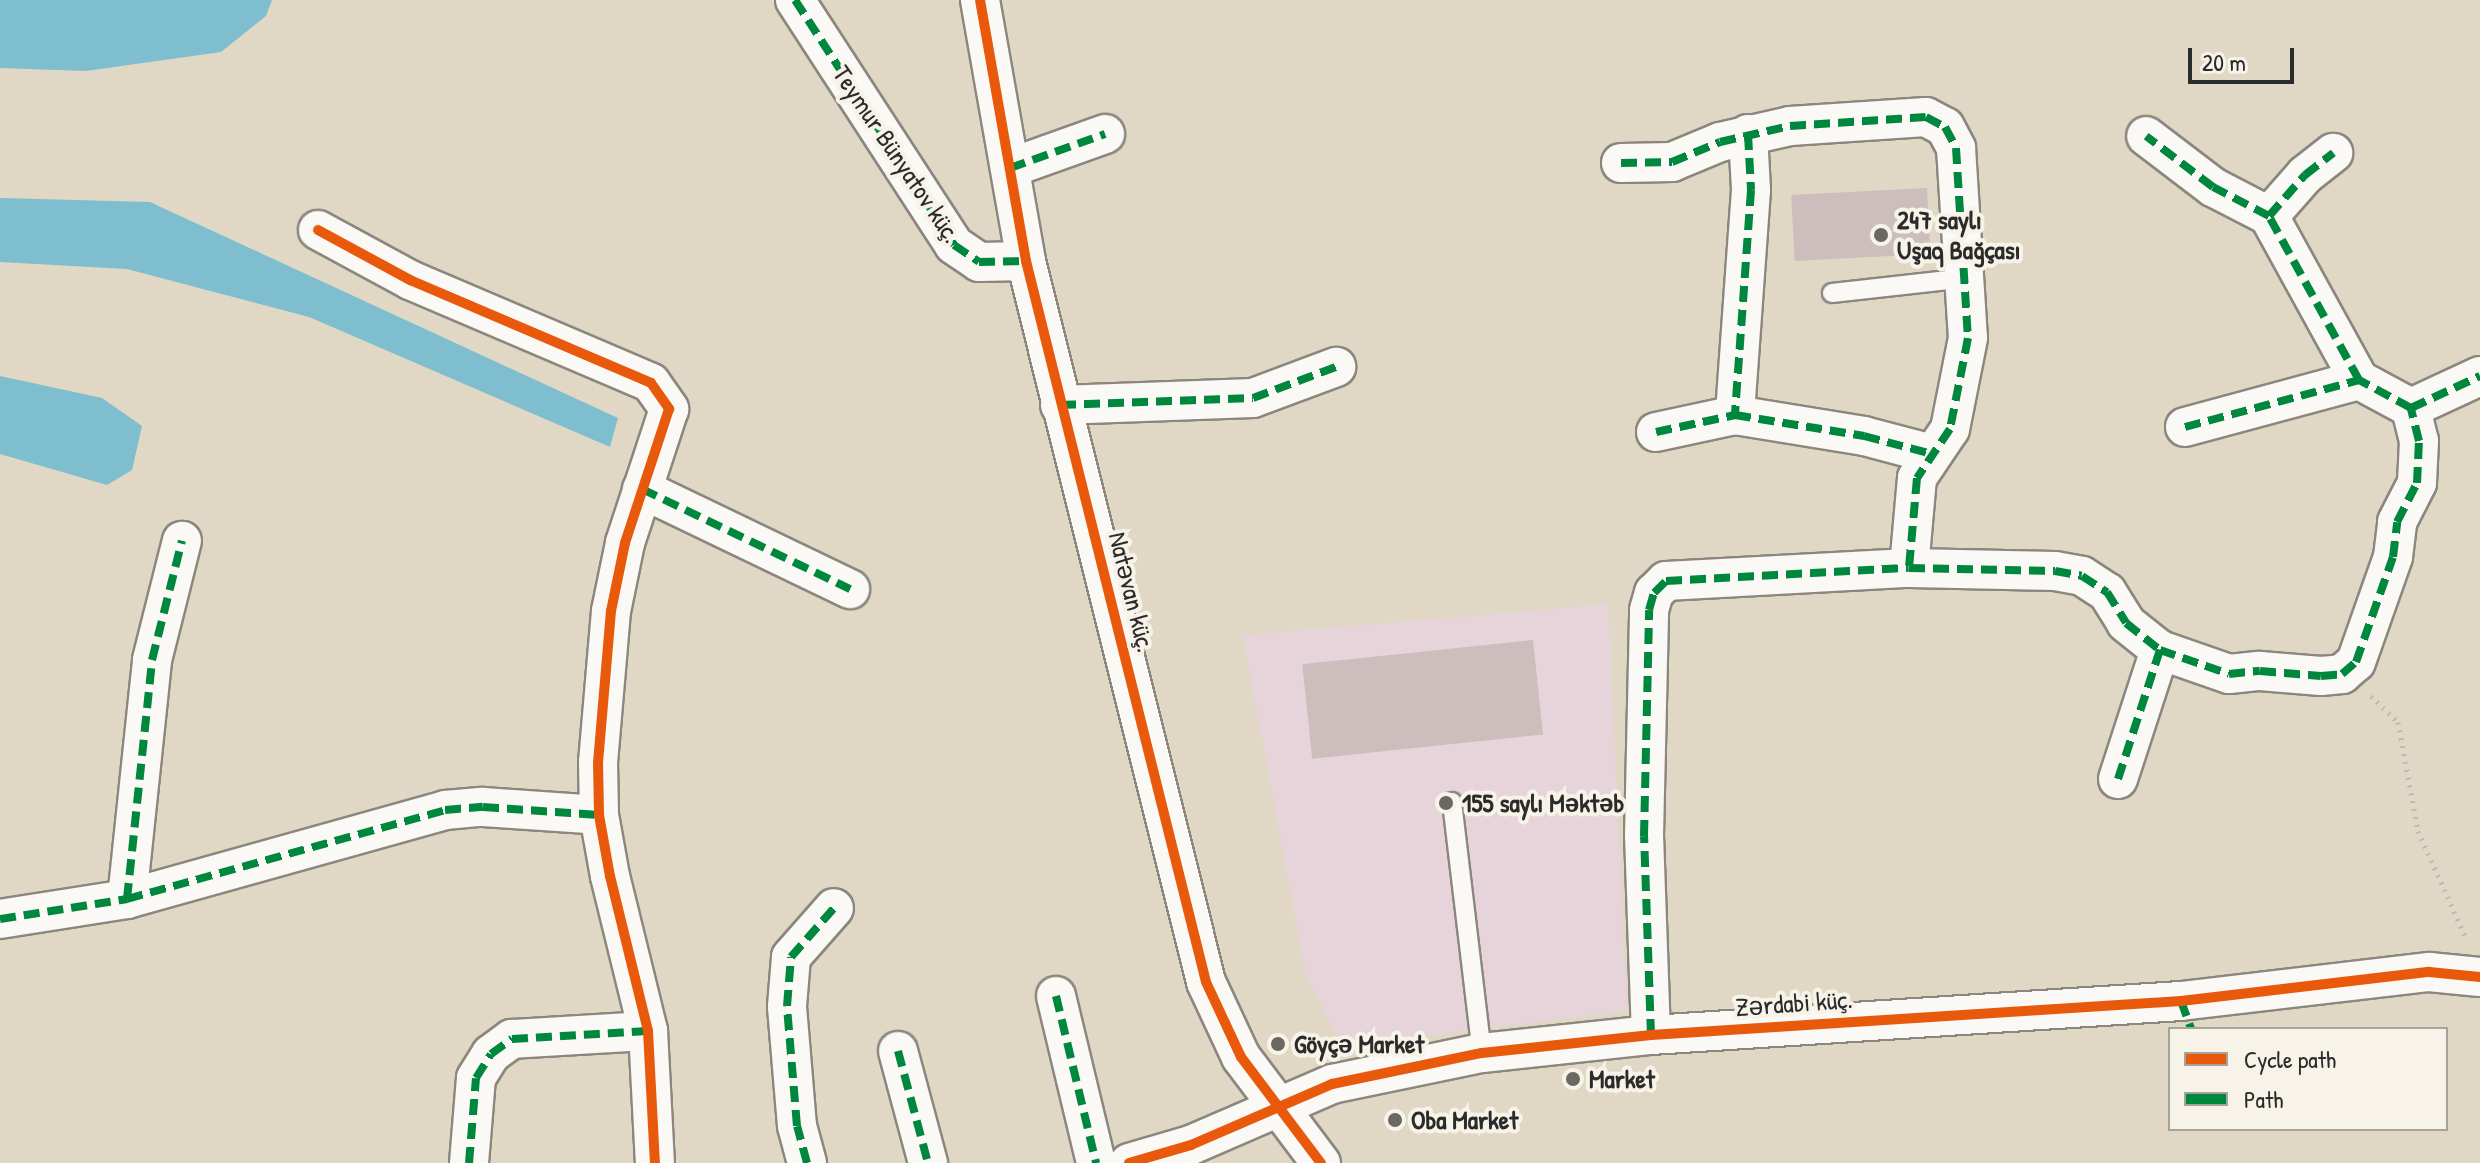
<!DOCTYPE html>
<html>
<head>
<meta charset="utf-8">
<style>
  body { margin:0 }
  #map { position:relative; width:2480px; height:1163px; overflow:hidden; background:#e0d8c5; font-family:"Patrick Hand",sans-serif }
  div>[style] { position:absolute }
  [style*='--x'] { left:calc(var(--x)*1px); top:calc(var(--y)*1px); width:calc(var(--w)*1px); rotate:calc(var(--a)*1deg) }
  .built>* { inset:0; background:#e6d4da }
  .water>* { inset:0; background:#7ebece }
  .building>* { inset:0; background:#cbbebd; transform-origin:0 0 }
  .path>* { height:5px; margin-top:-2.5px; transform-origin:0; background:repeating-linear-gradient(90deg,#bbbab7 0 2px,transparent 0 8px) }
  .roads { filter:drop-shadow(2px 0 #8b877e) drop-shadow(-2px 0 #8b877e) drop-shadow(0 2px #8b877e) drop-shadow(0 -2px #8b877e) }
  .service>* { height:18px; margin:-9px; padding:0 9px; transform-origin:9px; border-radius:9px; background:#faf9f6 }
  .minor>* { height:38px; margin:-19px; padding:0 19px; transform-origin:19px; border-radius:19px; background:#faf9f6 }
  .quiet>* { height:8px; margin-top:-4px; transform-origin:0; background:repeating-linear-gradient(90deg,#00873e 0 16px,transparent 0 24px) }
  .cycleway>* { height:10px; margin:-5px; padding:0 5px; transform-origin:5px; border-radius:5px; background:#e8590c }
  .dots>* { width:22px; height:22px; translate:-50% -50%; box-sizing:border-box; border:4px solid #f7f3e8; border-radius:50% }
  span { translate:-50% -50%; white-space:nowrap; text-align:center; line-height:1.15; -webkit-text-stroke:8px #f7f3e8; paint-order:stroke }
  .street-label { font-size:26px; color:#2b2b2b }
  .poi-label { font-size:26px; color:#2b2b2b; font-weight:700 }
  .left { translate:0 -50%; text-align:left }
  .legend { position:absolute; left:2168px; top:1027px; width:280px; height:104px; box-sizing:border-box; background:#f7f3e8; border:2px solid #a5a39c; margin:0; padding:10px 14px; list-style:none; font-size:24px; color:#2b2b2b }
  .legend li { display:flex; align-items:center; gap:16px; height:40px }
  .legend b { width:40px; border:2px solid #a5a39c }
  .scale { position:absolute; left:2188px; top:48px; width:106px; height:36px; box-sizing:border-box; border:4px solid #2b2b2b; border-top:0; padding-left:10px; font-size:24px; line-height:28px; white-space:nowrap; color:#2b2b2b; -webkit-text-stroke:6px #f7f3e8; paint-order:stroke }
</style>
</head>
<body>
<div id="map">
  <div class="built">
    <i style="clip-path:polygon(1608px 604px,1627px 1011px,1342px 1046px,1305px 971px,1243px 635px)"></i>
  </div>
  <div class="water">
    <i style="clip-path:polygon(0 0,272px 0,266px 16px,221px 52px,86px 71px,0 68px)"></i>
    <i style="clip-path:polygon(0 198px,150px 202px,618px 418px,610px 447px,309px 317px,127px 269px,0 262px)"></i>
    <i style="clip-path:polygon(0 376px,102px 398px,142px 426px,132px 470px,107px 485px,0 454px)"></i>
  </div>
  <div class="building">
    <i style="left:1927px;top:188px;width:66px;height:136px;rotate:87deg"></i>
    <i style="left:1533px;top:640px;width:95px;height:232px;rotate:84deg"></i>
  </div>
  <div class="path">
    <i style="--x:2371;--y:696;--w:37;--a:44"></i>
    <i style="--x:2398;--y:722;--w:111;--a:79.6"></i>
    <i style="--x:2418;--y:831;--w:117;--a:65.8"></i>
  </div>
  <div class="roads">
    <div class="service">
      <i style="--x:1832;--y:293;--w:135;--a:-6.4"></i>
      <i style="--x:1452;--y:802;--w:253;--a:83.2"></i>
    </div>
    <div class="minor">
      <i style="--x:795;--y:0;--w:292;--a:57"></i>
      <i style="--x:954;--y:245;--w:30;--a:34"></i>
      <i style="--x:979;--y:262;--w:47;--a:-1.2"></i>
      <i style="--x:980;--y:0;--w:265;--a:80"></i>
      <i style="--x:1026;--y:261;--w:743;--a:75.98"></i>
      <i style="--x:1206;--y:982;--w:83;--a:65"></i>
      <i style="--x:1241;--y:1057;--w:133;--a:53"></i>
      <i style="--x:1748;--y:134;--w:56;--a:86.9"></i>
      <i style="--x:1751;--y:190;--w:226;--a:94.1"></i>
      <i style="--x:1735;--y:415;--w:131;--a:9.2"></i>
      <i style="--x:1864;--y:436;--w:70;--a:14.8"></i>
      <i style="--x:1621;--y:163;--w:51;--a:-1.1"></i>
      <i style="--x:1672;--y:162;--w:52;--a:-22.6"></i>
      <i style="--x:1720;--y:142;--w:72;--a:-12.9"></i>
      <i style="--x:1790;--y:126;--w:136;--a:-3.8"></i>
      <i style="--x:1926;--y:117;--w:21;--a:28"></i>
      <i style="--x:1945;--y:127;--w:24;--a:62"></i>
      <i style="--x:1956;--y:148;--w:190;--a:86.4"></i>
      <i style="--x:1968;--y:338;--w:93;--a:101.2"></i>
      <i style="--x:1950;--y:429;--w:59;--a:124"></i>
      <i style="--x:1917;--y:478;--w:90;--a:95.1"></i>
      <i style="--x:1010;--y:168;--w:101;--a:-19.7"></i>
      <i style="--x:2269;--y:216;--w:55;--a:-48.7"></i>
      <i style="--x:2305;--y:175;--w:36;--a:-38"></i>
      <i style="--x:318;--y:230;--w:105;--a:28.5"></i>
      <i style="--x:410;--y:280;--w:262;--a:23.1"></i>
      <i style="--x:651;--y:383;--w:32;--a:55"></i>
      <i style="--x:669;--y:409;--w:141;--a:108.2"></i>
      <i style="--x:625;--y:543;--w:69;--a:101.6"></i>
      <i style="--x:611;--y:611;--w:152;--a:94.9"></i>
      <i style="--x:598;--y:762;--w:53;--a:88.9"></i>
      <i style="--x:599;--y:815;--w:62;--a:79.8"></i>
      <i style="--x:610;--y:876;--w:160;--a:76.2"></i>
      <i style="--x:648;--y:1031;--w:132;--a:87"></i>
      <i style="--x:1060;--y:405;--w:193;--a:-2.1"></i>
      <i style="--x:1253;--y:398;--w:89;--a:-20.5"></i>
      <i style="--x:2411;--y:408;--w:76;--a:-24.9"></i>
      <i style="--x:2185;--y:427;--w:180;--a:-15.1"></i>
      <i style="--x:1656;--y:432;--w:81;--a:-12.1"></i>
      <i style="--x:642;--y:489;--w:231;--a:25.7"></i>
      <i style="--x:2118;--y:779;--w:136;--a:-72"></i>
      <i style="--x:2160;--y:650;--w:73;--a:19.2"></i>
      <i style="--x:2229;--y:674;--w:31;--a:-6"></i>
      <i style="--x:2260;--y:671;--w:61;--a:4.7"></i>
      <i style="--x:2321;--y:676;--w:21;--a:-5"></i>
      <i style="--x:2342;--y:674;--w:18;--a:-41"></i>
      <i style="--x:2356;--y:662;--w:111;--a:-70.6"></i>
      <i style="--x:2393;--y:557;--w:35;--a:-83"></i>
      <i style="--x:2397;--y:522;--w:44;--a:-62.9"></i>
      <i style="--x:2417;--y:483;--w:42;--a:-87.3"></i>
      <i style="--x:2419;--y:441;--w:34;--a:-104"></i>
      <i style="--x:2411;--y:408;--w:59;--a:-151.7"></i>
      <i style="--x:2359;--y:380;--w:187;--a:-118.8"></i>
      <i style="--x:2269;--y:216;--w:63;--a:-152.6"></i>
      <i style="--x:2213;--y:187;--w:84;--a:-142.7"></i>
      <i style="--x:127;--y:899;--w:240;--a:-84"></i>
      <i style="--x:152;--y:660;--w:123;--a:-75.9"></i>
      <i style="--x:0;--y:919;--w:129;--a:-8.9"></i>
      <i style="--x:127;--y:899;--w:330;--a:-15.6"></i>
      <i style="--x:445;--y:810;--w:38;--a:-5"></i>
      <i style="--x:483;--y:807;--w:116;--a:3.9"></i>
      <i style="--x:1056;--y:996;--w:172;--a:76.5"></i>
      <i style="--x:1651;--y:1035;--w:199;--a:-92"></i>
      <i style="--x:1644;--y:836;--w:226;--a:-88.7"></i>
      <i style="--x:1649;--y:610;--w:18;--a:-74"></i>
      <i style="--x:1654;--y:593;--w:17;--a:-45"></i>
      <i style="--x:1666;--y:581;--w:243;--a:-3.1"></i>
      <i style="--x:1909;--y:568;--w:146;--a:1.2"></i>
      <i style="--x:2055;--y:571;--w:27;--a:10"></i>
      <i style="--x:2082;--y:576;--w:30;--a:33"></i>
      <i style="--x:2107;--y:592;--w:36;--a:58"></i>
      <i style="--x:2126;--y:623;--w:43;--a:38.5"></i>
      <i style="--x:898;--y:1051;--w:116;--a:75"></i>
      <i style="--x:469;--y:1163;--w:85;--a:-85.3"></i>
      <i style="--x:476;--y:1078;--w:28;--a:-58"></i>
      <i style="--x:491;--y:1054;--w:26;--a:-36"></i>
      <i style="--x:512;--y:1039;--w:136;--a:-3.4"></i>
      <i style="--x:807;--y:1163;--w:38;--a:-105"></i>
      <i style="--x:797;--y:1126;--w:120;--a:-94.8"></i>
      <i style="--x:787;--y:1006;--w:49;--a:-85.3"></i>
      <i style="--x:791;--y:957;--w:65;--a:-48.7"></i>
      <i style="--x:1129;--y:1163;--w:65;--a:-16.2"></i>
      <i style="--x:1191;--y:1145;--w:154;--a:-23.4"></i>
      <i style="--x:1332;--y:1084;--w:153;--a:-11.7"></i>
      <i style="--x:1482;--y:1053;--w:170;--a:-6.1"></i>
      <i style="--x:1651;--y:1035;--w:531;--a:-3.67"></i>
      <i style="--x:2181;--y:1001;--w:250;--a:-6.7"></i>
      <i style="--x:2429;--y:972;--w:51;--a:5.6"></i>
    </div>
  </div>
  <div class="quiet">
    <i style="--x:795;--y:0;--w:292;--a:57"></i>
    <i style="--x:954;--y:245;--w:30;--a:34"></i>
    <i style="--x:979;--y:262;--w:47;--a:-1.2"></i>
    <i style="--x:1748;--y:134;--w:56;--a:86.9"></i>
    <i style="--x:1751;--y:190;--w:226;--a:94.1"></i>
    <i style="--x:1735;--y:415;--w:131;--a:9.2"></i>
    <i style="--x:1864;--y:436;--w:70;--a:14.8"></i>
    <i style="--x:1621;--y:163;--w:51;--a:-1.1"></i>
    <i style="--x:1672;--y:162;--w:52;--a:-22.6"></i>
    <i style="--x:1720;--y:142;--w:72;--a:-12.9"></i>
    <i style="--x:1790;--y:126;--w:136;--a:-3.8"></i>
    <i style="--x:1926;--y:117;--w:21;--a:28"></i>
    <i style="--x:1945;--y:127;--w:24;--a:62"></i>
    <i style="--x:1956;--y:148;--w:190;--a:86.4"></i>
    <i style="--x:1968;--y:338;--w:93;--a:101.2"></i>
    <i style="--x:1950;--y:429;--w:59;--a:124"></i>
    <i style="--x:1917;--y:478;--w:90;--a:95.1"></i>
    <i style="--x:1010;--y:168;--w:101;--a:-19.7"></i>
    <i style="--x:2269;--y:216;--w:55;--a:-48.7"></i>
    <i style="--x:2305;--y:175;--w:36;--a:-38"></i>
    <i style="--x:1060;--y:405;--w:193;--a:-2.1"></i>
    <i style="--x:1253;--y:398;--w:89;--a:-20.5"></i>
    <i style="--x:2411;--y:408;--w:76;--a:-24.9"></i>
    <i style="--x:2185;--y:427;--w:180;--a:-15.1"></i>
    <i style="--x:1656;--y:432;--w:81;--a:-12.1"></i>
    <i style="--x:642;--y:489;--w:231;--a:25.7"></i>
    <i style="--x:2118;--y:779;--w:136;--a:-72"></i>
    <i style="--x:2160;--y:650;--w:73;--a:19.2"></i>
    <i style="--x:2229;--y:674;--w:31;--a:-6"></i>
    <i style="--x:2260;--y:671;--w:61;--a:4.7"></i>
    <i style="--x:2321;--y:676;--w:21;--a:-5"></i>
    <i style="--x:2342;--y:674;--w:18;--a:-41"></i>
    <i style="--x:2356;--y:662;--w:111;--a:-70.6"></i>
    <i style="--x:2393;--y:557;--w:35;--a:-83"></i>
    <i style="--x:2397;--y:522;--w:44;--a:-62.9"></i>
    <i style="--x:2417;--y:483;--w:42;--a:-87.3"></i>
    <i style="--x:2419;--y:441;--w:34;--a:-104"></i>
    <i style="--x:2411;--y:408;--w:59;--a:-151.7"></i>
    <i style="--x:2359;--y:380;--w:187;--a:-118.8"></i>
    <i style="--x:2269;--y:216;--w:63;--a:-152.6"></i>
    <i style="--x:2213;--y:187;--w:84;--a:-142.7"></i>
    <i style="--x:127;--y:899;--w:240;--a:-84"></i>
    <i style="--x:152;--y:660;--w:123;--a:-75.9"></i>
    <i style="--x:0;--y:919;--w:129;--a:-8.9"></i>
    <i style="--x:127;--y:899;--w:330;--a:-15.6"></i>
    <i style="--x:445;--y:810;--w:38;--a:-5"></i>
    <i style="--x:483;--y:807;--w:116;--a:3.9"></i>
    <i style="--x:1056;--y:996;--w:172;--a:76.5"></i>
    <i style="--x:2181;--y:1001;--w:30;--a:70"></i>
    <i style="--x:1651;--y:1035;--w:199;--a:-92"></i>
    <i style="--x:1644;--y:836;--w:226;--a:-88.7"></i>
    <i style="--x:1649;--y:610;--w:18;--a:-74"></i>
    <i style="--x:1654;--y:593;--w:17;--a:-45"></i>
    <i style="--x:1666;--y:581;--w:243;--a:-3.1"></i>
    <i style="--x:1909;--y:568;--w:146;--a:1.2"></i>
    <i style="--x:2055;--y:571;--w:27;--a:10"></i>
    <i style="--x:2082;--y:576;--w:30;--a:33"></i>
    <i style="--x:2107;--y:592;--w:36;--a:58"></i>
    <i style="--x:2126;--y:623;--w:43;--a:38.5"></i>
    <i style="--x:898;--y:1051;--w:116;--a:75"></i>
    <i style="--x:469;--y:1163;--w:85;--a:-85.3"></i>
    <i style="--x:476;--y:1078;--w:28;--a:-58"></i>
    <i style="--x:491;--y:1054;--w:26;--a:-36"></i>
    <i style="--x:512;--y:1039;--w:136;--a:-3.4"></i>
    <i style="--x:807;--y:1163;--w:38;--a:-105"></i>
    <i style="--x:797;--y:1126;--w:120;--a:-94.8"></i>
    <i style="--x:787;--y:1006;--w:49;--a:-85.3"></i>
    <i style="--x:791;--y:957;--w:65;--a:-48.7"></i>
  </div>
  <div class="cycleway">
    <i style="--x:980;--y:0;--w:265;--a:80"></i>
    <i style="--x:1026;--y:261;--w:743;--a:75.98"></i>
    <i style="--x:1206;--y:982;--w:83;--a:65"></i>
    <i style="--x:1241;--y:1057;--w:133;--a:53"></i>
    <i style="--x:318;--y:230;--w:105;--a:28.5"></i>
    <i style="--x:410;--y:280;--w:262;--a:23.1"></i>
    <i style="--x:651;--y:383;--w:32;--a:55"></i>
    <i style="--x:669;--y:409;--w:141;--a:108.2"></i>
    <i style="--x:625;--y:543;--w:69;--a:101.6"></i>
    <i style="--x:611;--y:611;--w:152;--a:94.9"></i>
    <i style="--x:598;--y:762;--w:53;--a:88.9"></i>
    <i style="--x:599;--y:815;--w:62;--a:79.8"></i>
    <i style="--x:610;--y:876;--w:160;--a:76.2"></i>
    <i style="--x:648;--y:1031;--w:132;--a:87"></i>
    <i style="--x:1129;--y:1163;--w:65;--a:-16.2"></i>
    <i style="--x:1191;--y:1145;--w:154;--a:-23.4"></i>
    <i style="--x:1332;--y:1084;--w:153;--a:-11.7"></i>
    <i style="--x:1482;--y:1053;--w:170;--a:-6.1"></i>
    <i style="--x:1651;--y:1035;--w:531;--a:-3.67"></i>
    <i style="--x:2181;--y:1001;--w:250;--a:-6.7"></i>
    <i style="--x:2429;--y:972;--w:51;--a:5.6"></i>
  </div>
  <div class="dots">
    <i style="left:1881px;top:235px;background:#6a6861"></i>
    <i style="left:1446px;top:803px;background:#6a6861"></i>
    <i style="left:1278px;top:1044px;background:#6a6861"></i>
    <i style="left:1573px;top:1079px;background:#6a6861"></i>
    <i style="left:1395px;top:1120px;background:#6a6861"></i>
  </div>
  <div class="street-label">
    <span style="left:897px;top:154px;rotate:56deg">Teymur Bünyatov küç.</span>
    <span style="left:1132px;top:592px;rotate:76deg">Natəvan küç.</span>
    <span style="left:1794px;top:1003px;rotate:-4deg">Zərdabi küç.</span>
  </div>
  <div class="poi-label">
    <span class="left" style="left:1897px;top:235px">247 saylı<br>Uşaq Bağçası</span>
    <span class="left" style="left:1462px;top:803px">155 saylı Məktəb</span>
    <span class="left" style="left:1294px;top:1044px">Göyçə Market</span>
    <span class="left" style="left:1589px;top:1079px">Market</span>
    <span class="left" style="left:1411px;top:1120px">Oba Market</span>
  </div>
  <ul class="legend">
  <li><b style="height:10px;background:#e8590c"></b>Cycle path</li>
  <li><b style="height:10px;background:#00873e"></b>Path</li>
  </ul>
  <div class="scale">20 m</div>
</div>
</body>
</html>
